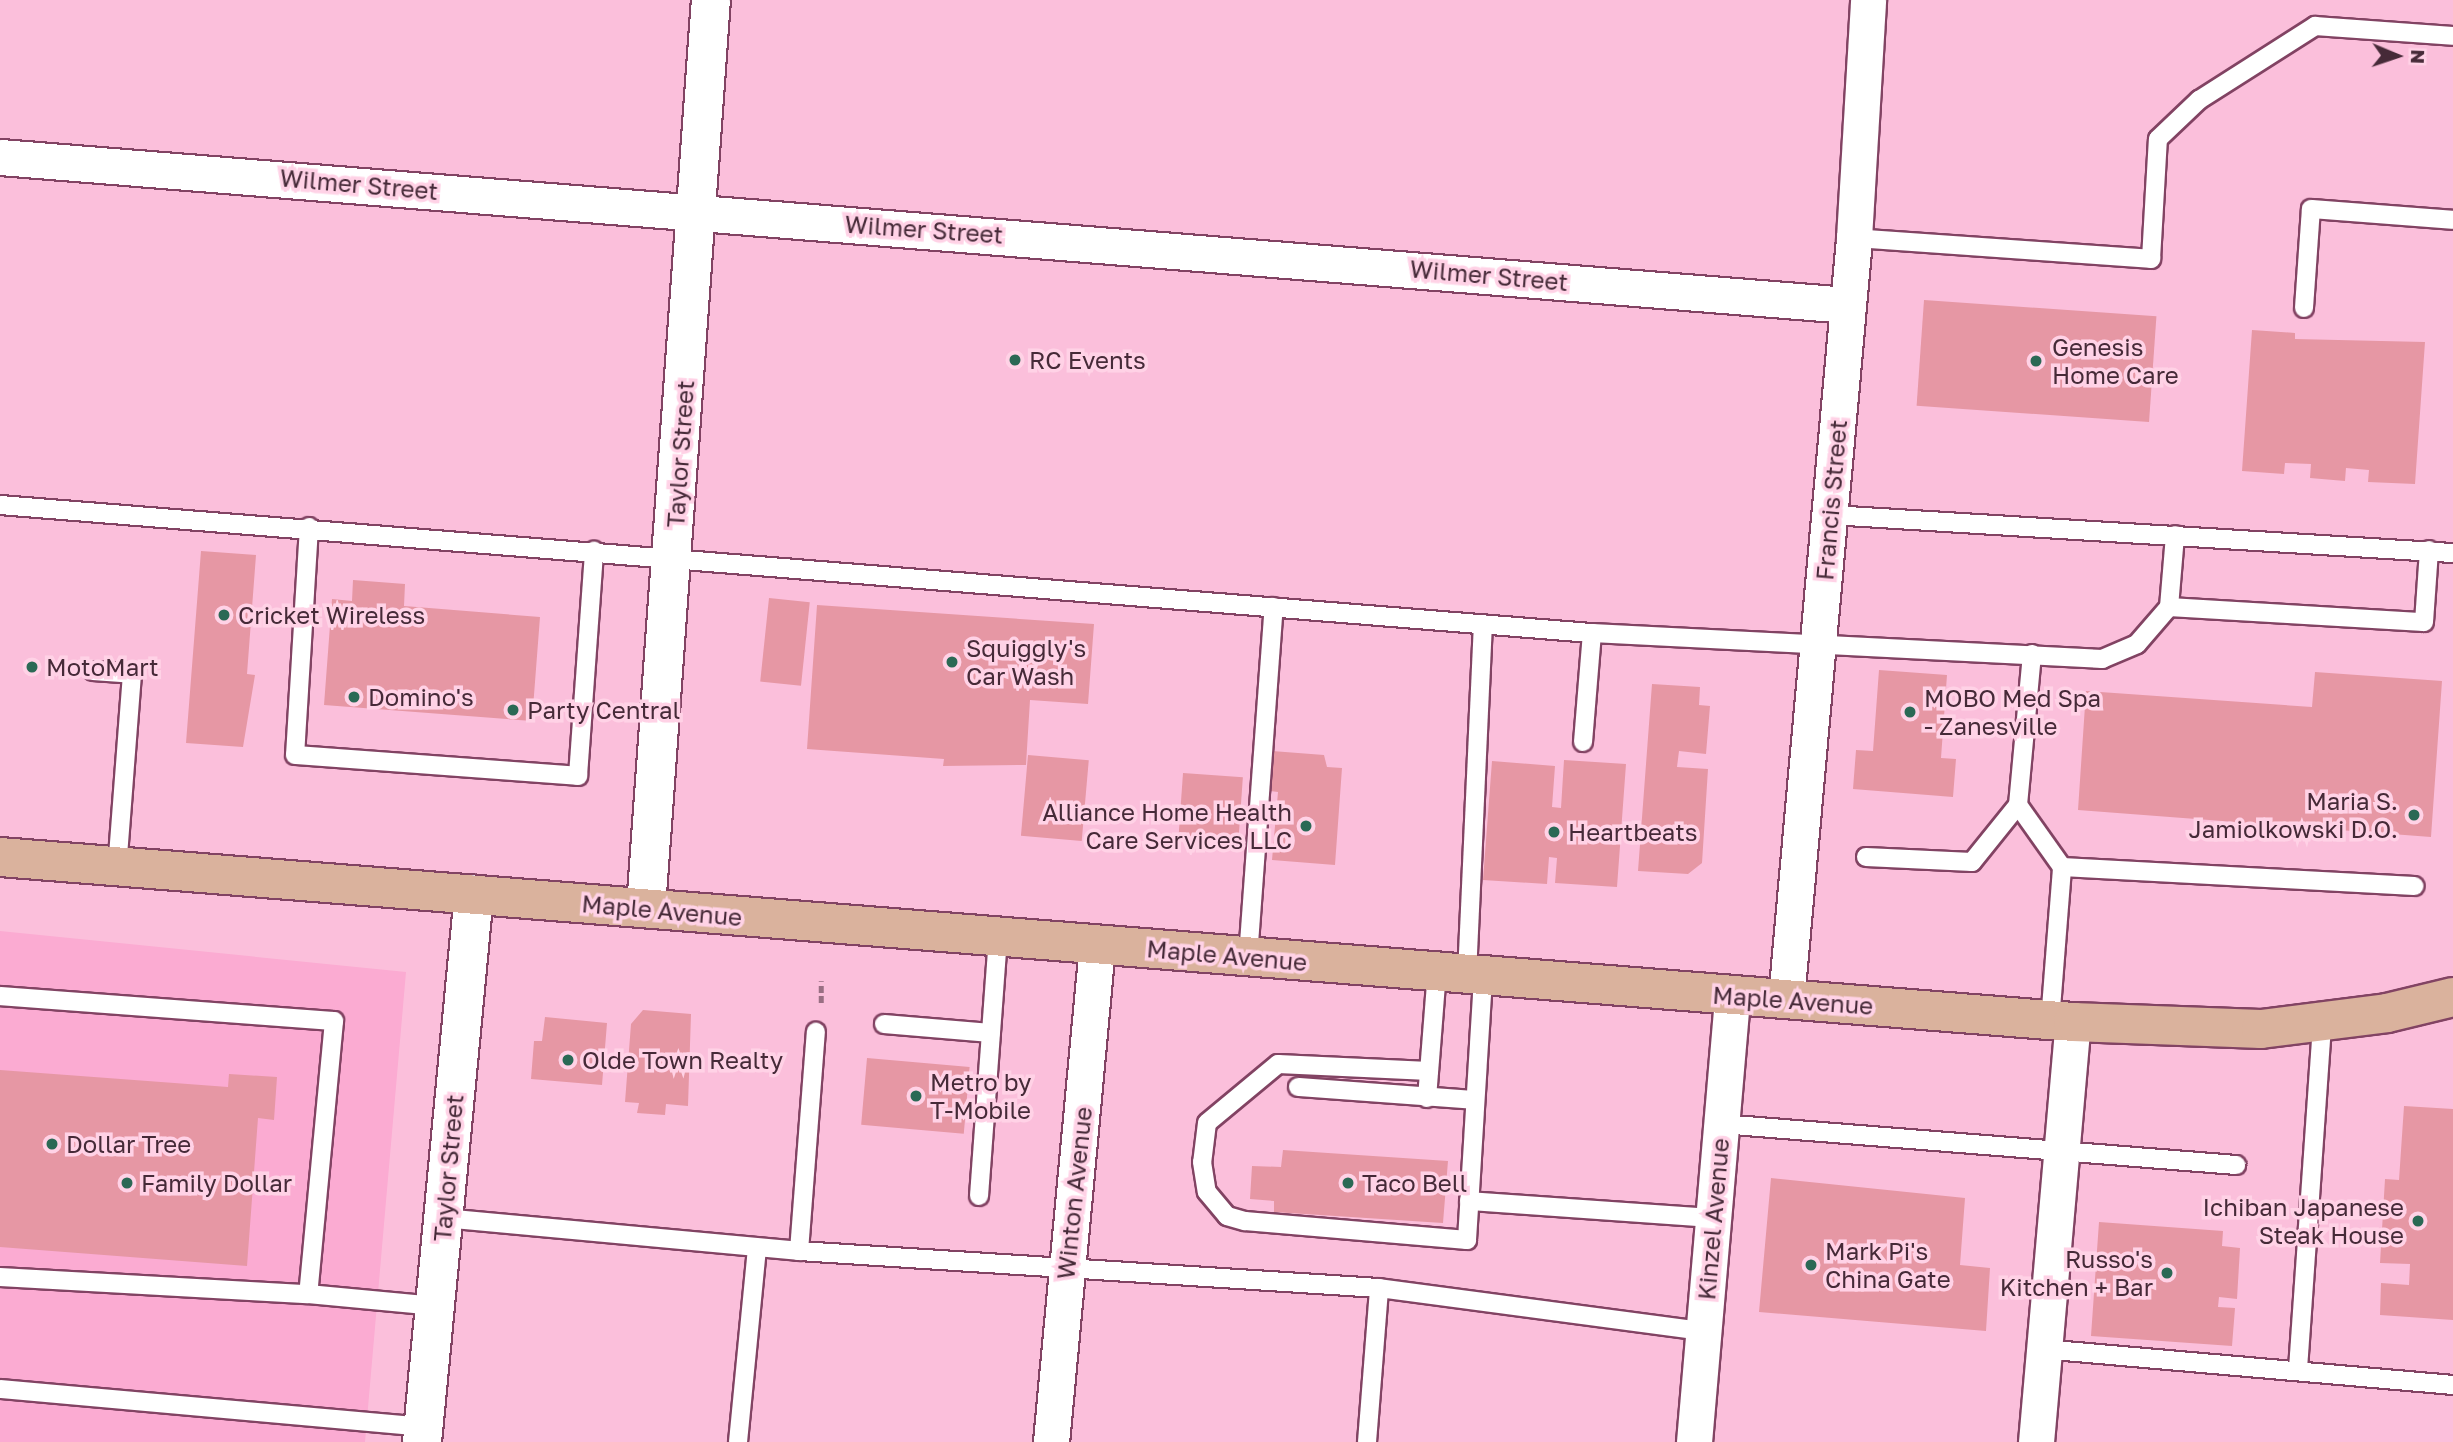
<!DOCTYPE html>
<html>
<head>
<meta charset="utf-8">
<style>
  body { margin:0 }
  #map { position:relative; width:2453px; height:1442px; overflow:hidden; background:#fbbfdb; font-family:"Golos Text",sans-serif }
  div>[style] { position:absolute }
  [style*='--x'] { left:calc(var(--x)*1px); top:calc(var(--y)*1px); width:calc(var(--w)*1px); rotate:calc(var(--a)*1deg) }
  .built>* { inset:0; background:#fbabd2 }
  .building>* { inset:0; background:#e697a4; transform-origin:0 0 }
  .path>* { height:4.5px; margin-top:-2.25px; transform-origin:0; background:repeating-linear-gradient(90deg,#996f83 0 7px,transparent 0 10.5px) }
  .roads { filter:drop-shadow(2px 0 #824363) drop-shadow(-2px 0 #824363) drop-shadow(0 2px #824363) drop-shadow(0 -2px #824363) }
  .service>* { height:18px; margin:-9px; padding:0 9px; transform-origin:9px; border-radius:9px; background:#fff }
  .minor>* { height:35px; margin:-17.5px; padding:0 17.5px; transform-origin:17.5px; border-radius:17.5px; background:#fff }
  .tertiary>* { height:38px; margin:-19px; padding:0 19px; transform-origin:19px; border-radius:19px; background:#fff }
  .primary>* { height:38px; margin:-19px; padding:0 19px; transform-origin:19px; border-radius:19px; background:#dab29d }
  .dots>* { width:19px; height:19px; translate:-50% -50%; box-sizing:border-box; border:4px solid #ffd2e6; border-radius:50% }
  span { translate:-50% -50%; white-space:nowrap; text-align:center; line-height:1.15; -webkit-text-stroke:7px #ffd2e6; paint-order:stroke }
  .street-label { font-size:24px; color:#462a38 }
  .poi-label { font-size:24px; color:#462a38 }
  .left { translate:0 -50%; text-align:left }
  .right { translate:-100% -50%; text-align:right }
  .north { position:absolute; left:2362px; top:21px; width:70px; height:70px; -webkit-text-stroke:5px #ffd2e6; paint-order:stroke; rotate:92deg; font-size:19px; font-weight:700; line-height:28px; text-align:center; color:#462a38 }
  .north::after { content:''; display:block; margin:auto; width:24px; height:32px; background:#462a38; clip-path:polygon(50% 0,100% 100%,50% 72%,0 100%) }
</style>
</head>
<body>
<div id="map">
  <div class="built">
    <i style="clip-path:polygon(0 931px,406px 972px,365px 1442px,0 1442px)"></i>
  </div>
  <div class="building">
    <i style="left:1924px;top:300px;width:233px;height:106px;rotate:4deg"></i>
    <i style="clip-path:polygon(2252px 330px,2295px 333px,2295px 339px,2425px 342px,2415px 484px,2368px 482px,2369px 470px,2346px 468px,2345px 481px,2310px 478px,2311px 464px,2285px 463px,2284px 474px,2242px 471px)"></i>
    <i style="clip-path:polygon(201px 551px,256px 555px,247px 674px,255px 675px,243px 747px,186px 743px)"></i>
    <i style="clip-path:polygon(353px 580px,405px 584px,404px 606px,540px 617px,532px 721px,324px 705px,332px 599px,352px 601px)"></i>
    <i style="left:769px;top:598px;width:41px;height:84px;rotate:6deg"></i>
    <i style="clip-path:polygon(817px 605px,1094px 624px,1088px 704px,1030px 700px,1026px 765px,943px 766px,944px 759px,807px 749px)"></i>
    <i style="clip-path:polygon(1879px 670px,1947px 675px,1941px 758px,1956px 759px,1953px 797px,1853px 789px,1856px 750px,1873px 751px)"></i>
    <i style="clip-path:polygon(2315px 672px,2442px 681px,2431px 837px,2078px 810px,2086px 691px,2312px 707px)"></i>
    <i style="clip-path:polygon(1652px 684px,1700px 687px,1699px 705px,1710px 706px,1706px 754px,1679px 751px,1677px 767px,1708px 769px,1702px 863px,1688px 874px,1638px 871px)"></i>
    <i style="clip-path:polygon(1272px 751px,1324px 755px,1327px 767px,1342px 768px,1335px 865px,1272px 860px,1278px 792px,1269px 791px)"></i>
    <i style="left:1028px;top:755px;width:61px;height:81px;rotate:5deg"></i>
    <i style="clip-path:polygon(1564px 760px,1626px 764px,1617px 887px,1555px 883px,1557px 858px,1549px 857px,1547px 884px,1483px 880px,1492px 761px,1555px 766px,1552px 807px,1561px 808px)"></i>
    <i style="left:1183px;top:773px;width:60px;height:64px;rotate:4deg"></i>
    <i style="clip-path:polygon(643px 1010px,691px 1014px,688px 1106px,666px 1104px,665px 1115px,637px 1113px,639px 1103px,625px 1102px,631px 1024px)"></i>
    <i style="clip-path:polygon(545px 1017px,607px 1023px,602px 1085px,531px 1079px,534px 1041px,542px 1041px)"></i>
    <i style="left:867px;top:1058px;width:103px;height:67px;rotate:5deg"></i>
    <i style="clip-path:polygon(0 1070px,228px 1087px,229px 1074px,277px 1077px,274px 1120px,258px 1118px,247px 1266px,0 1247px)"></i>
    <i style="clip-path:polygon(2404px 1106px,2453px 1109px,2453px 1320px,2380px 1315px,2381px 1283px,2409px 1285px,2410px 1264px,2380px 1263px,2385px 1179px,2399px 1180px)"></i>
    <i style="clip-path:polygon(1283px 1150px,1448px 1161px,1443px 1223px,1274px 1212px,1274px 1201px,1250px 1199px,1252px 1166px,1281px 1167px)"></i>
    <i style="clip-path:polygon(1771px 1178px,1965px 1198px,1960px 1265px,1990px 1268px,1986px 1331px,1759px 1312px)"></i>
    <i style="clip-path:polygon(2099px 1222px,2223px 1231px,2222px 1246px,2240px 1248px,2237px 1299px,2219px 1297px,2218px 1307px,2235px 1308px,2232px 1346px,2091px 1336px)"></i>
  </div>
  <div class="path">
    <i style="--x:821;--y:1003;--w:22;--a:-90"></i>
  </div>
  <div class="roads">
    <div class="service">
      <i style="--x:1854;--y:238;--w:298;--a:4"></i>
      <i style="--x:2151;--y:259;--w:120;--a:-86.7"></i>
      <i style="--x:2158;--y:139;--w:57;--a:-43.6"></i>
      <i style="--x:2199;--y:100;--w:138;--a:-32.5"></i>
      <i style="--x:2315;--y:26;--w:138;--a:4.1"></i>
      <i style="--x:2304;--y:308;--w:99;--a:-86"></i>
      <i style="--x:2311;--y:209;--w:142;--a:4.4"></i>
      <i style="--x:0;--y:505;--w:1597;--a:4.6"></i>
      <i style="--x:1592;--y:633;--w:511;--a:2.92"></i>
      <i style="--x:2102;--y:659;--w:38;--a:-23"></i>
      <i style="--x:2137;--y:644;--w:49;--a:-49.1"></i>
      <i style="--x:2169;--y:607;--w:255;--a:3.4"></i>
      <i style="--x:2424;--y:622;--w:72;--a:-86"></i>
      <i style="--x:1831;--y:515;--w:623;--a:3.5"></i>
      <i style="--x:309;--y:527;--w:228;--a:93.5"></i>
      <i style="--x:295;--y:755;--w:284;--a:4.2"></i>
      <i style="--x:578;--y:776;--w:226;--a:-85.9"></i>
      <i style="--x:2169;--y:607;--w:72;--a:-85.2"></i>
      <i style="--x:2032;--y:654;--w:152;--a:95.3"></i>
      <i style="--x:2018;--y:805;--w:76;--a:54.6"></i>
      <i style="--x:2062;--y:867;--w:353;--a:3.1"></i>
      <i style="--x:93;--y:671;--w:39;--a:4"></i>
      <i style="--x:132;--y:674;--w:194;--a:94.4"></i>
      <i style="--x:1583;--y:742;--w:109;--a:-85.3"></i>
      <i style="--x:1866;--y:857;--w:106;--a:2.7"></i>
      <i style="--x:1972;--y:862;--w:73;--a:-51.1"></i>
      <i style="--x:1248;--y:957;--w:351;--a:-85.8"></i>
      <i style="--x:1467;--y:975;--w:351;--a:-87.4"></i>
      <i style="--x:0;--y:996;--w:335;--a:4.3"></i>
      <i style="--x:334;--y:1021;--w:274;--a:95.4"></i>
      <i style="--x:308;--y:1294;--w:128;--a:5.4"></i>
      <i style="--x:2050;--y:1021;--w:154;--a:-85.5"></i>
      <i style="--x:884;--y:1024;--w:107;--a:4.8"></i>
      <i style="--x:1429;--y:1071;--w:151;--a:-177.3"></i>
      <i style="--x:1278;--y:1064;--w:92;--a:140.3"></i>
      <i style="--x:1207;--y:1123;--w:39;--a:97"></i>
      <i style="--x:1202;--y:1162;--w:30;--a:81"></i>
      <i style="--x:1207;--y:1192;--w:31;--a:50"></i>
      <i style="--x:1227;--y:1216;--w:19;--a:16"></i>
      <i style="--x:1245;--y:1221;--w:223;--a:4.9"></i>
      <i style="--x:1467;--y:1240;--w:264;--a:-86.5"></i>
      <i style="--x:1298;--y:1087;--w:177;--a:4.2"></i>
      <i style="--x:1427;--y:1098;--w:126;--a:-85.5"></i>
      <i style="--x:1721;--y:1124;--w:517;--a:4.55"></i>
      <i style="--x:979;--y:1196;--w:260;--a:-85.8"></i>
      <i style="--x:1469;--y:1201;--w:245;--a:4"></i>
      <i style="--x:444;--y:1218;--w:357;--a:5.3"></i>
      <i style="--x:799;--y:1251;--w:581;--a:3.65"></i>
      <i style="--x:1379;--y:1288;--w:327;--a:7.6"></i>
      <i style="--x:799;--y:1251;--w:220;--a:-85.6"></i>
      <i style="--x:0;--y:1277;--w:308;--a:3.2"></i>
      <i style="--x:2042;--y:1349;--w:413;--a:5"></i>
      <i style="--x:2298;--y:1369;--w:347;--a:-86"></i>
      <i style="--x:0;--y:1389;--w:426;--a:5.1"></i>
      <i style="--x:738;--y:1442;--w:195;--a:-84.4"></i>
      <i style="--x:1367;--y:1442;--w:154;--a:-85.5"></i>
    </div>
    <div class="minor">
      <i style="--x:0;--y:157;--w:1854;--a:4.58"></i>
      <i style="--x:1786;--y:999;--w:764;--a:-84.89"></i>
      <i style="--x:1854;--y:238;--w:238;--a:-86.6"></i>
      <i style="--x:1051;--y:1442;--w:499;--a:-84.7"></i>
      <i style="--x:1694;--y:1442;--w:448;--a:-85.1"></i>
      <i style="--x:2036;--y:1442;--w:422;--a:-85"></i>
    </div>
    <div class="tertiary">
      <i style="--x:646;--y:908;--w:910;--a:-85.91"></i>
      <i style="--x:422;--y:1442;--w:550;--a:-84.58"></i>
    </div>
    <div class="primary">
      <i style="--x:0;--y:857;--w:2080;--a:4.55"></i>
      <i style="--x:2073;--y:1022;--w:188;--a:2.1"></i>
      <i style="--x:2261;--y:1029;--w:127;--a:-7.2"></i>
      <i style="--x:2387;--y:1013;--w:68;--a:-13.6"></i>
    </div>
  </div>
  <div class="dots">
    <i style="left:1015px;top:360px;background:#2b6955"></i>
    <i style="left:2036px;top:361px;background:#2b6955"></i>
    <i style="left:224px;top:615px;background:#2b6955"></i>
    <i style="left:952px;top:662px;background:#2b6955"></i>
    <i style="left:32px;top:667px;background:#2b6955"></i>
    <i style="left:354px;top:697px;background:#2b6955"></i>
    <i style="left:513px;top:710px;background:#2b6955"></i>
    <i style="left:1910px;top:712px;background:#2b6955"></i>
    <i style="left:2414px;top:815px;background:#2b6955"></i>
    <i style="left:1306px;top:826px;background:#2b6955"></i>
    <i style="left:1554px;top:832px;background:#2b6955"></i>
    <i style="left:568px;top:1060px;background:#2b6955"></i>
    <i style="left:916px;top:1096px;background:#2b6955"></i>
    <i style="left:52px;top:1144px;background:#2b6955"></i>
    <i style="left:127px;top:1183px;background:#2b6955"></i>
    <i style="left:1348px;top:1183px;background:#2b6955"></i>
    <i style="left:2418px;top:1221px;background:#2b6955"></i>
    <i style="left:1811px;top:1265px;background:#2b6955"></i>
    <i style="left:2167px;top:1273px;background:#2b6955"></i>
  </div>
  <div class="street-label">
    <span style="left:359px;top:184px;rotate:5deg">Wilmer Street</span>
    <span style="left:924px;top:229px;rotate:4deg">Wilmer Street</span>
    <span style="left:1489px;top:275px;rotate:5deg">Wilmer Street</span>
    <span style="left:680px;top:454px;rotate:-86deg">Taylor Street</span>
    <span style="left:1831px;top:500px;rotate:-85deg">Francis Street</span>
    <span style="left:662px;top:910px;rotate:5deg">Maple Avenue</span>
    <span style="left:1227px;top:955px;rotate:5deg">Maple Avenue</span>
    <span style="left:1793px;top:1000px;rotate:4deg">Maple Avenue</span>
    <span style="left:448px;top:1168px;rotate:-85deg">Taylor Street</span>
    <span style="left:1074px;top:1193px;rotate:-84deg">Winton Avenue</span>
    <span style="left:1713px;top:1219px;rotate:-85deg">Kinzel Avenue</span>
  </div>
  <div class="poi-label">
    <span class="left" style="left:2052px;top:361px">Genesis<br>Home Care</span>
    <span class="left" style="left:1029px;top:360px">RC Events</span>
    <span class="left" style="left:238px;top:615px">Cricket Wireless</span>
    <span class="left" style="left:966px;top:662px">Squiggly's<br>Car Wash</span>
    <span class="left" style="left:46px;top:667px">MotoMart</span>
    <span class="left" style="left:368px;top:697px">Domino's</span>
    <span class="left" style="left:1924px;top:712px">MOBO Med Spa<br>- Zanesville</span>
    <span class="left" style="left:527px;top:710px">Party Central</span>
    <span class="right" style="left:2398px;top:815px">Maria S.<br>Jamiolkowski D.O.</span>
    <span class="right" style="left:1292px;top:826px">Alliance Home Health<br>Care Services LLC</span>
    <span class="left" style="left:1568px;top:832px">Heartbeats</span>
    <span class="left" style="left:582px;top:1060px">Olde Town Realty</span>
    <span class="left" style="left:930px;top:1096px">Metro by<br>T-Mobile</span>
    <span class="left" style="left:66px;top:1144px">Dollar Tree</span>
    <span class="left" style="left:141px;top:1183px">Family Dollar</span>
    <span class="left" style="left:1362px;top:1183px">Taco Bell</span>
    <span class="right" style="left:2404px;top:1221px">Ichiban Japanese<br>Steak House</span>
    <span class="left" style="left:1825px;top:1265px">Mark Pi's<br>China Gate</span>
    <span class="right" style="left:2153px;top:1273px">Russo's<br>Kitchen + Bar</span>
  </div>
  <div class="north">N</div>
</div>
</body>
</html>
